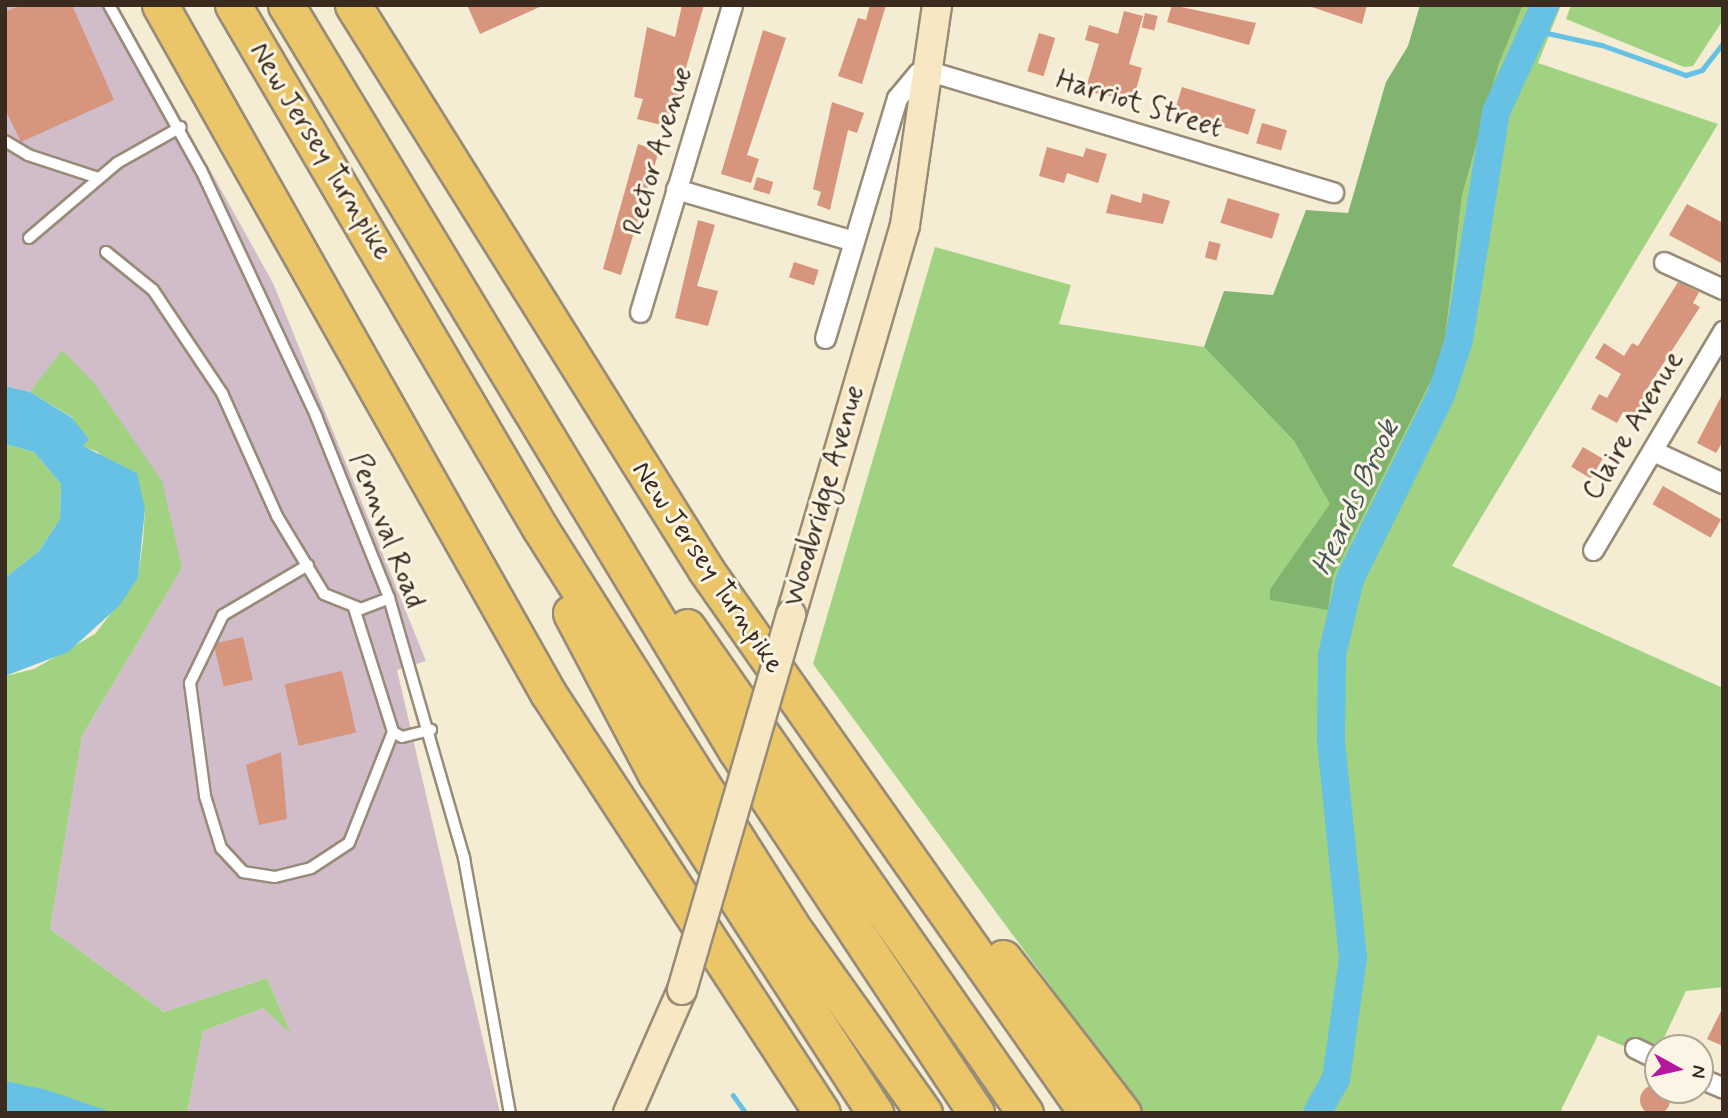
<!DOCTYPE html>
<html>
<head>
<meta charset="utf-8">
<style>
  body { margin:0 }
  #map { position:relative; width:1728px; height:1118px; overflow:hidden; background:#f4ecd3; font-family:Mynerve,sans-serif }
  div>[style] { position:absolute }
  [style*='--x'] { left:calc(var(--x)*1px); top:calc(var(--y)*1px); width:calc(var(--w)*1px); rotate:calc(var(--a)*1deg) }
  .industrial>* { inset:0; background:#d1bdc9 }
  .green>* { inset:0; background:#a0d281 }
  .forest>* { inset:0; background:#80b46f }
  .water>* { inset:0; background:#66c1e4 }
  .stream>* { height:4.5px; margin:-2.25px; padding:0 2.25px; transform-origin:2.25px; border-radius:2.25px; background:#66c1e4 }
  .river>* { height:28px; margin:-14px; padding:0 14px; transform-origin:14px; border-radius:14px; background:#66c1e4 }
  .building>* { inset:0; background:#d6957c; transform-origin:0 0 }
  .round { border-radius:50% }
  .roads { filter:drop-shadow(2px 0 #988b78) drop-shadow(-2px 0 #988b78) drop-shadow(0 2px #988b78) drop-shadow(0 -2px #988b78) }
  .lane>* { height:10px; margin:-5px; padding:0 5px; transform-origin:5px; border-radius:5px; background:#fff }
  .street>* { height:19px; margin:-9.5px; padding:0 9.5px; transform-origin:9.5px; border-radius:9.5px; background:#fff }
  .secondary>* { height:28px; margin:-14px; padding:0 14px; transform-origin:14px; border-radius:14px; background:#f7e8c3 }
  .highway>* { height:35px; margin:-17.5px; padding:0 17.5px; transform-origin:17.5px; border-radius:17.5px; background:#ebc669 }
  .bridges { filter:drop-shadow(2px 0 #988b78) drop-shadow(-2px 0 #988b78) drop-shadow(0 2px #988b78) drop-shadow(0 -2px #988b78) }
  .secondary-bridge>* { height:28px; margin:-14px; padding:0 14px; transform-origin:14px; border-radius:14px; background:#f7e8c3 }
  span { translate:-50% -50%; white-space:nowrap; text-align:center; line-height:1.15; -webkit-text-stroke:6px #fcf5e5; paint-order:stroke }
  .street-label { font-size:28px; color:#3b2a1e }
  .water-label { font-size:30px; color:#485759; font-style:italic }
  .frame { position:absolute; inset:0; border:7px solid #3b2a1e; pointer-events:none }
  .north { position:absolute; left:1644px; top:1034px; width:70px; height:70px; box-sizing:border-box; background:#fcf5e5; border:2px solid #afa495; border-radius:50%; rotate:98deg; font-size:19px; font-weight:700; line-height:28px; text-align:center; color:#3b2a1e }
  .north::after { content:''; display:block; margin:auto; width:24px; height:32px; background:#b5179e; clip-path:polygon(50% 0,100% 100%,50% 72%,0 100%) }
</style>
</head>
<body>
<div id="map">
  <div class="industrial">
    <i style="clip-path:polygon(5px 5px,118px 5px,273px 283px,426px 661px,397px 670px,500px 1113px,187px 1113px,203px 1031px,263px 1008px,290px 1032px,267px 978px,164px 1012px,50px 929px,82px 736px,182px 568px,63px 351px,30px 392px,5px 386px)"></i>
  </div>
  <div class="green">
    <i style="clip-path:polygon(1523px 5px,1561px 5px,1538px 63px,1718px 124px,1452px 566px,1723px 688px,1723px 987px,1686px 991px,1654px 1059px,1598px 1035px,1561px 1110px,1565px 1113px,1144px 1113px,813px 664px,935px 247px,1071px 285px,1059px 324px,1204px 347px,1294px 441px,1331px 504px,1270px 589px,1328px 609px,1333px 576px,1443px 357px,1462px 196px,1499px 62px)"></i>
    <i style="clip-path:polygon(1571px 5px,1723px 5px,1723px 20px,1693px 66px,1684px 67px,1566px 19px)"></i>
    <i style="clip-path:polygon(62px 350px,95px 384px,162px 481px,182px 568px,82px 736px,50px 929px,164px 1012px,267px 978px,291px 1034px,263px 1008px,203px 1031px,187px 1113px,114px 1113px,5px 1081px,5px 676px,34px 669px,95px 634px,138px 578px,143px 541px,145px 509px,98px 452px,82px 446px,72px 417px,30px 392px)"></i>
    <i style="clip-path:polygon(5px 444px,34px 452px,61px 484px,60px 519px,39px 551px,5px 578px)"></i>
  </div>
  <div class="forest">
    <i style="clip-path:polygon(1420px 5px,1523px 5px,1499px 63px,1462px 196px,1443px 357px,1333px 576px,1328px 610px,1270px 600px,1270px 589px,1330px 504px,1294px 441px,1204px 347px,1224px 291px,1273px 295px,1306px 210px,1348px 213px,1386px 82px,1408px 46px)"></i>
  </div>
  <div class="water">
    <i style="clip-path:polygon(5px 386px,30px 392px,71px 417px,89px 439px,83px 446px,137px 473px,145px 509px,138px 578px,119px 606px,68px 652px,5px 676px,5px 578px,39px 551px,60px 519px,61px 484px,34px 452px,5px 444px)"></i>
    <i style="clip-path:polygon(5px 1081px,47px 1090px,114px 1113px,5px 1113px)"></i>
  </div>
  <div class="stream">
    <i style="--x:1529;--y:29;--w:75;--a:12.4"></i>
    <i style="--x:1602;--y:45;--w:89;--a:19.7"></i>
    <i style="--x:1686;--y:75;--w:17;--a:-17"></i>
    <i style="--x:1702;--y:70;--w:34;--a:-52"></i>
    <i style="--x:733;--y:1095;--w:22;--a:54"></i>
  </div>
  <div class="river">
    <i style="--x:1317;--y:1113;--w:39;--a:-61"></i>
    <i style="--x:1336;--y:1079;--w:122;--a:-82"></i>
    <i style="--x:1353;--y:958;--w:218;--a:-95.8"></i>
    <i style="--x:1331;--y:741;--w:86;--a:-89.3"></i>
    <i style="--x:1332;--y:655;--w:78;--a:-76.7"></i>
    <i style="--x:1350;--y:579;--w:205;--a:-63.7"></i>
    <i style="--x:1441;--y:395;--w:58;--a:-71.9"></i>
    <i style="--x:1459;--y:340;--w:231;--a:-80.8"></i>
    <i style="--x:1496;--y:112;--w:118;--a:-65.4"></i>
  </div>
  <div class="building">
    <i style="clip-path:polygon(21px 5px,72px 5px,114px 100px,21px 142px,5px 109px,5px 12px)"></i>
    <i style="clip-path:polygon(467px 5px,544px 5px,480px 34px)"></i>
    <i style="clip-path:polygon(682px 5px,704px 5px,669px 127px,637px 119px,643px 99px,634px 97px,647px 27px,675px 37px)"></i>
    <i style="clip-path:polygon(870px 5px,886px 5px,862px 84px,838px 76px,858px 18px,866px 20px)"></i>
    <i style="clip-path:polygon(1172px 5px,1256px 23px,1249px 45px,1167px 22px)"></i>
    <i style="clip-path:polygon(1306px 5px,1367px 5px,1362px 24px)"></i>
    <i style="clip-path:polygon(1124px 11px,1143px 16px,1129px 64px,1142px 68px,1133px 101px,1085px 91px,1099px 44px,1085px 40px,1089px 25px,1118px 34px)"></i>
    <i style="left:1145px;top:13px;width:13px;height:15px;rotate:13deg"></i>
    <i style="clip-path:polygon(763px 30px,786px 38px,747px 155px,759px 159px,751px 183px,721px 174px)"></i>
    <i style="left:1039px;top:33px;width:17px;height:40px;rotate:17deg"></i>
    <i style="left:1182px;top:87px;width:77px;height:26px;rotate:17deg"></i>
    <i style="clip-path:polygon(832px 102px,864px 113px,857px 133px,848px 130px,830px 210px,817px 205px,821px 192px,813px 189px)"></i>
    <i style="left:1262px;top:123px;width:26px;height:21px;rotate:16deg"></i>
    <i style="clip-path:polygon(638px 144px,659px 151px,621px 275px,603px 269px)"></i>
    <i style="clip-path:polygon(1047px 147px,1083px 157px,1086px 148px,1107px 154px,1098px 183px,1067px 173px,1064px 183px,1039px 176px)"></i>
    <i style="left:757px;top:177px;width:17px;height:13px;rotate:17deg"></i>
    <i style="clip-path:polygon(1143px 193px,1170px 201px,1163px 224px,1106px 213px,1111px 194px,1141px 203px)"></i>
    <i style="left:1228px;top:198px;width:54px;height:26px;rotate:17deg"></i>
    <i style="clip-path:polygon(1687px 204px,1723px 223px,1723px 264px,1669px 235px)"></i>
    <i style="clip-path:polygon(698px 220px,715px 225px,697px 286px,718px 291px,708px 326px,675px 318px)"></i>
    <i style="left:1209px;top:241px;width:12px;height:17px;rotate:14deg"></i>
    <i style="left:794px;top:262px;width:26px;height:16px;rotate:18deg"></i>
    <i style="clip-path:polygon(1678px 282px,1699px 292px,1693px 303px,1700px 307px,1645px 392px,1652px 397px,1644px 413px,1623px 412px,1617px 423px,1591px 409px,1599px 394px,1607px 398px,1621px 374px,1595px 358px,1604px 343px,1624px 356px,1632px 343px,1638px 346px)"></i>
    <i style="clip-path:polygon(1723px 393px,1723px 441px,1716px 453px,1697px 443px)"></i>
    <i style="left:1583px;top:447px;width:23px;height:23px;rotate:31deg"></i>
    <i style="left:1663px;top:486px;width:67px;height:21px;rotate:30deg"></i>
    <i style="left:243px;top:637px;width:44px;height:30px;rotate:77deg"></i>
    <i style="left:342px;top:671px;width:63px;height:59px;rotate:77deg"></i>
    <i style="clip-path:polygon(281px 752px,287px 819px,259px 825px,246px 765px)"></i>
    <i style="clip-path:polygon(1723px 1007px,1723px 1046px,1707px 1039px)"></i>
    <i class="round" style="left:1640px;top:1085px;width:30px;height:30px"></i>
  </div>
  <div class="roads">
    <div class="lane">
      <i style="--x:109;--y:5;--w:189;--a:60.9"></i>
      <i style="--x:201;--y:170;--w:272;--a:64.9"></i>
      <i style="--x:316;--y:416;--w:196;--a:68.1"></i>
      <i style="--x:389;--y:598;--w:271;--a:73.9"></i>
      <i style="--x:464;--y:858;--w:259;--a:79.8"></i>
      <i style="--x:5;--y:141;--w:27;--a:31"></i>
      <i style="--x:28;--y:155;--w:74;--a:18.2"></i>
      <i style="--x:29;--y:238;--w:116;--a:-40.4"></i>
      <i style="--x:117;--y:163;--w:73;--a:-29.4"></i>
      <i style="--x:106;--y:252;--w:60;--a:39"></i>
      <i style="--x:153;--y:290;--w:124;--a:56.2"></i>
      <i style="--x:222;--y:393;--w:135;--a:65.9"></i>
      <i style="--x:277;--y:516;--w:91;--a:58.9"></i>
      <i style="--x:324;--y:594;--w:40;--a:22"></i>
      <i style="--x:361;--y:609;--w:30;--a:-21"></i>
      <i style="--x:308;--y:565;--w:99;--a:149.5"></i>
      <i style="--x:223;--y:615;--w:76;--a:115.9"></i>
      <i style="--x:190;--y:683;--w:114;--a:82.4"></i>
      <i style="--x:205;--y:796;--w:54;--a:72.9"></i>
      <i style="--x:221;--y:848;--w:33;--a:47"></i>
      <i style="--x:243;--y:872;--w:32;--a:9"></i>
      <i style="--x:275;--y:877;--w:37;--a:-14"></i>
      <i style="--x:311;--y:868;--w:45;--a:-33.3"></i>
      <i style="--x:349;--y:843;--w:119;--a:-68.4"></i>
      <i style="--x:354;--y:608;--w:130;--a:72.5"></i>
      <i style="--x:393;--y:732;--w:10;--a:29"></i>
      <i style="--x:402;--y:737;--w:30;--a:-14"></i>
    </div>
    <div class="street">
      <i style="--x:676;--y:189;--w:185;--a:16.3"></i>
      <i style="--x:1664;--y:262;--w:65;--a:24.6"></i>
      <i style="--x:640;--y:312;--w:320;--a:-73.3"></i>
      <i style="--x:825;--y:338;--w:251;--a:-73.3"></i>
      <i style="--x:897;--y:98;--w:33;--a:-50"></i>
      <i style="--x:918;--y:73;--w:11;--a:-10"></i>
      <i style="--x:929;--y:71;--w:422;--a:16.7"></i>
      <i style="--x:1653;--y:451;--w:77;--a:24.6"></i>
      <i style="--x:1593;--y:550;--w:255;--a:-59.3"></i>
      <i style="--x:1635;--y:1048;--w:25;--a:26"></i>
      <i style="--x:1700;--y:1078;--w:25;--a:23"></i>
    </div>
    <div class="secondary">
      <i style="--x:791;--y:615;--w:406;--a:-73.7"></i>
      <i style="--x:905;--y:225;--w:222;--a:-81.7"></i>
      <i style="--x:628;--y:1113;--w:134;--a:-66.3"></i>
    </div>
    <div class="highway">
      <i style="--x:160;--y:5;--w:790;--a:60.58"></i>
      <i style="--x:548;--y:693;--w:501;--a:56.88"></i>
      <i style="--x:233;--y:5;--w:606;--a:59.59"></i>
      <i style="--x:540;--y:528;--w:481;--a:57.7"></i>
      <i style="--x:797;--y:934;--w:219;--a:54.6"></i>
      <i style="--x:286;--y:5;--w:870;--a:58.87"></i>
      <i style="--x:736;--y:750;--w:435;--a:56.5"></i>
      <i style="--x:353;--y:5;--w:666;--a:58"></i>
      <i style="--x:706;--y:570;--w:663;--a:54.94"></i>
      <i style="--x:571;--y:613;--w:182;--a:62.2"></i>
      <i style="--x:656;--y:774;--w:404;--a:57.1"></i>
      <i style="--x:687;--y:627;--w:592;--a:55.18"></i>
      <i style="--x:1003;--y:958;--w:196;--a:52.3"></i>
    </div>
  </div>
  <div class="bridges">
    <div class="secondary-bridge">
      <i style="--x:682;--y:990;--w:391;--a:-73.8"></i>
    </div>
  </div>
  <div class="street-label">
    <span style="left:1139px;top:105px;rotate:17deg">Harriot Street</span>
    <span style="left:659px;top:151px;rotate:-73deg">Rector Avenue</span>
    <span style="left:320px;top:152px;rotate:59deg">New Jersey Turnpike</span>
    <span style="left:1634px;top:426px;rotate:-59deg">Claire Avenue</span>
    <span style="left:825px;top:496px;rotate:-74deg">Woodbridge Avenue</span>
    <span style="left:386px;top:531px;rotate:69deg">Pennval Road</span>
    <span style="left:707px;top:568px;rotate:56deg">New Jersey Turnpike</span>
  </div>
  <div class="water-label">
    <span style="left:1356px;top:498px;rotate:-65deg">Heards Brook</span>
  </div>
  <div class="frame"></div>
  <div class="north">N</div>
</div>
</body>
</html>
